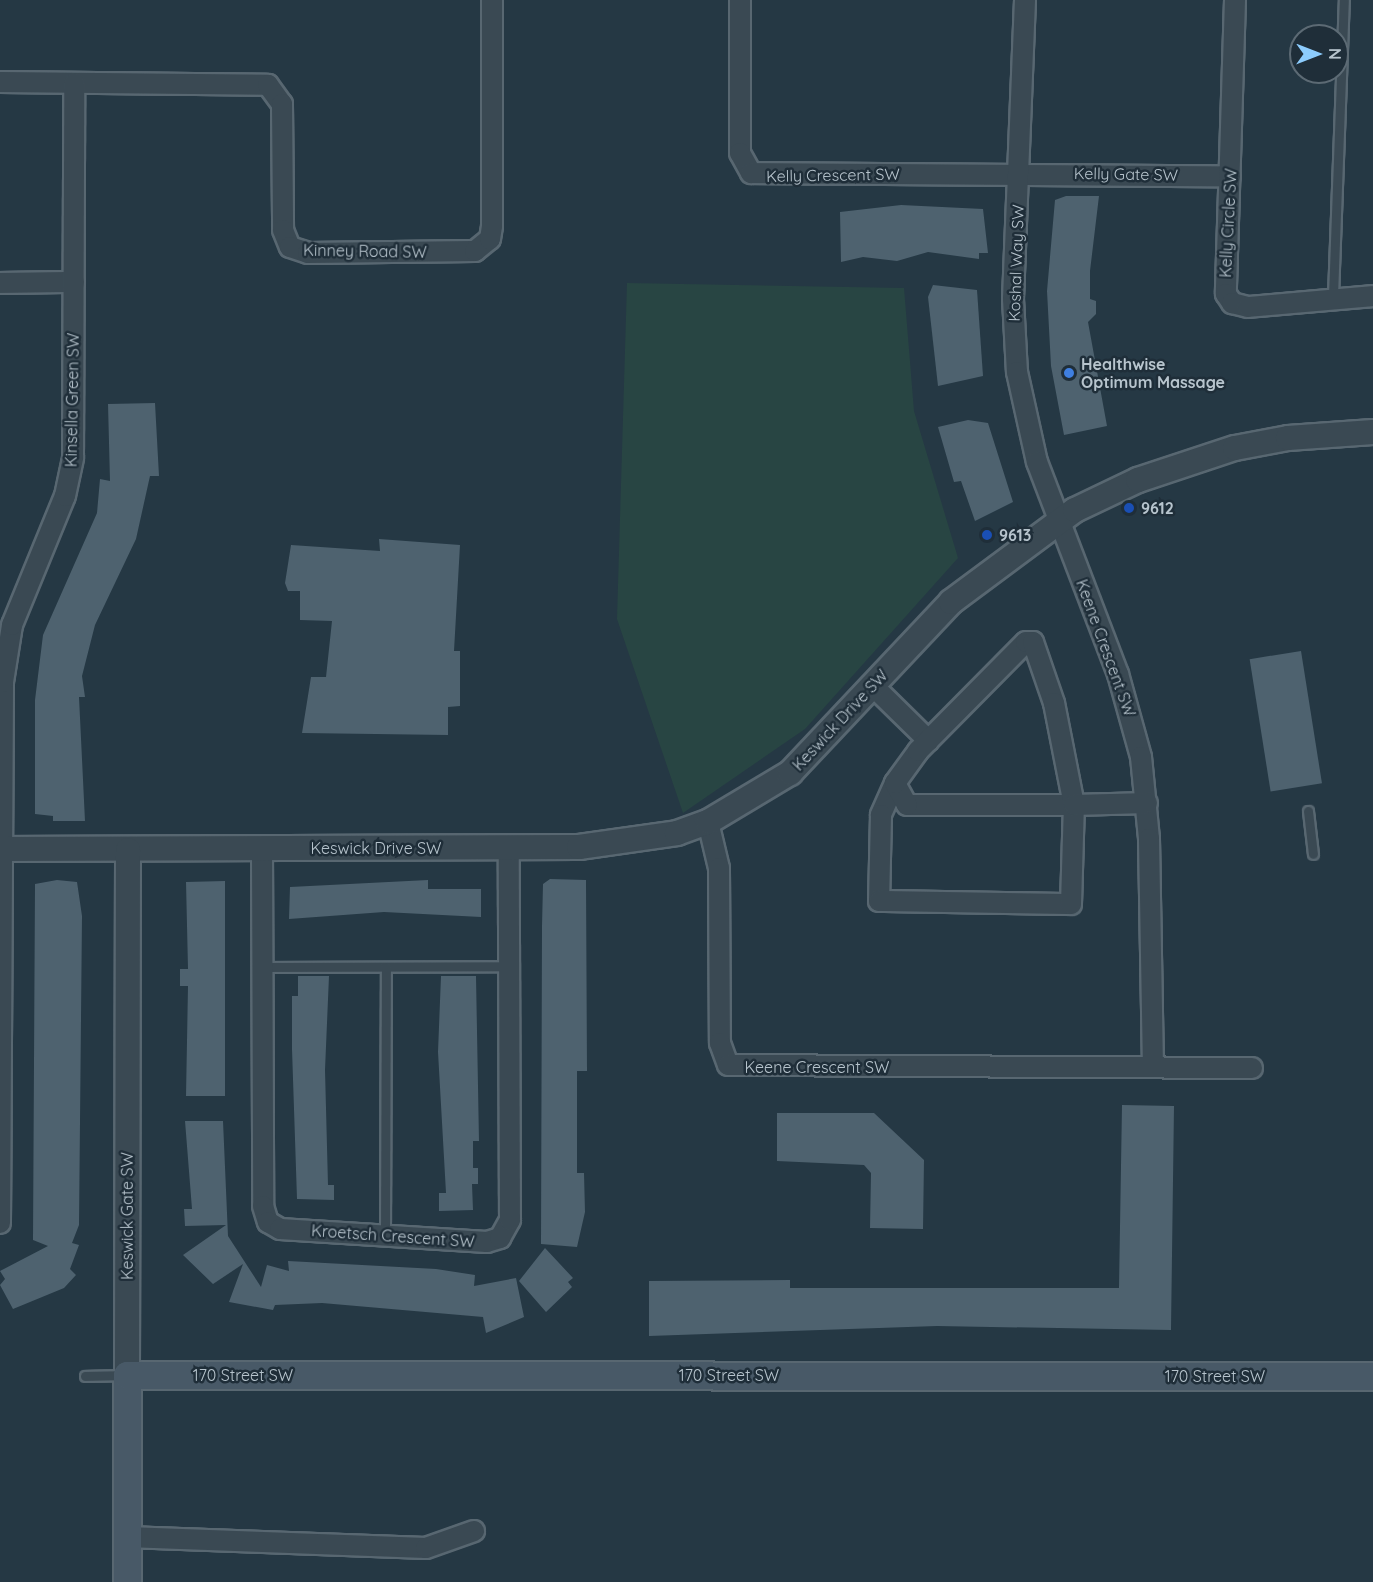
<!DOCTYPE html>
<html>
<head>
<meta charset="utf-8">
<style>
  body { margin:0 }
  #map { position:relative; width:1373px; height:1582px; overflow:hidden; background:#253844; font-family:Quicksand,sans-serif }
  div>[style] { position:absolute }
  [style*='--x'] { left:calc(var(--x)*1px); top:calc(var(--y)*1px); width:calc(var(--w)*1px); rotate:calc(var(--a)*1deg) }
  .green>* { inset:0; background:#284543 }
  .building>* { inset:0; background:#4e626f; transform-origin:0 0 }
  .roads { filter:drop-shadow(2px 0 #586771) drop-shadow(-2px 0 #586771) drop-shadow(0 2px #586771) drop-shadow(0 -2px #586771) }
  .service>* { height:9px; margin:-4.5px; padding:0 4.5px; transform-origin:4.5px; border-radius:4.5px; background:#3a4953 }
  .minor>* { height:20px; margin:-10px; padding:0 10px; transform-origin:10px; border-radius:10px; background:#3a4953 }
  .tertiary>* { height:24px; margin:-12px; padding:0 12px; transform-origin:12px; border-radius:12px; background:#3a4953 }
  .secondary>* { height:27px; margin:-13.5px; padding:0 13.5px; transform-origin:13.5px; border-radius:13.5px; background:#485967 }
  .dots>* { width:16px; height:16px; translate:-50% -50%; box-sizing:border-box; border:3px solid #1f2e39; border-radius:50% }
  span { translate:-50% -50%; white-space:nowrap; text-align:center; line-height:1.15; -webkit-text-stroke:5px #1f2e39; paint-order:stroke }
  .street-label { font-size:16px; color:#b7c4cd }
  .poi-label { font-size:16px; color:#b7c4cd; font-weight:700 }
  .left { translate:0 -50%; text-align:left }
  .north { position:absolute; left:1289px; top:24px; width:60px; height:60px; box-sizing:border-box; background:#1f2e39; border:2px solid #5c6a74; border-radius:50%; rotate:90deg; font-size:16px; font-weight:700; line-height:24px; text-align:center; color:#b7c4cd }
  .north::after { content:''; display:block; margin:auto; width:21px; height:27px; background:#8cccfd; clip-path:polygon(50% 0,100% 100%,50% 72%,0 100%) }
</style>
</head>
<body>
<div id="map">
  <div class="green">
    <i style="clip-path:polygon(627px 283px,904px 288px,914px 411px,958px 558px,805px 729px,683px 813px,617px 619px)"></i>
  </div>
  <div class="building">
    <i style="clip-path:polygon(1066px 196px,1099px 196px,1090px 271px,1090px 299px,1096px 301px,1096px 314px,1088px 322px,1107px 426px,1064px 435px,1051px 366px,1047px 291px,1055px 200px)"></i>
    <i style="clip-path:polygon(901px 205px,983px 209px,988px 253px,979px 253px,979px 259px,928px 252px,897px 261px,863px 257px,841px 262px,840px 212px)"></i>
    <i style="clip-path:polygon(933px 285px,977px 290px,983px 376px,938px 386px,928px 297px)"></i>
    <i style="clip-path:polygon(155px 403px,159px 476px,150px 476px,136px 539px,95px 625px,82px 676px,85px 697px,79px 697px,85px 821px,53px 821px,53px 816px,35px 814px,35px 700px,43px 635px,97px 513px,100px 479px,110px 481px,108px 404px)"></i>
    <i style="clip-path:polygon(968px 420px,988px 423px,1013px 502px,975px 521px,961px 481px,954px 482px,938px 427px)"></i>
    <i style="clip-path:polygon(379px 539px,460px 545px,454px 651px,460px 651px,460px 706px,448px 707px,448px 735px,302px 733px,311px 677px,326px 677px,332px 621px,300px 620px,300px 591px,288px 591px,285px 583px,291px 545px,380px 551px)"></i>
    <i style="left:1301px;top:651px;width:134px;height:52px;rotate:81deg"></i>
    <i style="clip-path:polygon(550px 879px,586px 880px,587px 1071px,577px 1071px,577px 1173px,584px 1173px,585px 1212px,577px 1247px,541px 1244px,542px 926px,543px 884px)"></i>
    <i style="clip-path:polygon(57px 880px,77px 882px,82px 916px,79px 1225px,72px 1243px,79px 1245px,70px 1269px,76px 1275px,64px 1288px,13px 1309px,0 1285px,5px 1279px,0 1271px,48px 1246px,33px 1240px,35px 884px)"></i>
    <i style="clip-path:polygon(428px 880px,428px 889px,481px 889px,481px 917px,384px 912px,289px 919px,290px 887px)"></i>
    <i style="clip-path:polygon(225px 881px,225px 1096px,186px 1096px,188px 986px,180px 986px,180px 969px,188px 969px,186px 882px)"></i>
    <i style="clip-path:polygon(298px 976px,329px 976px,325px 1070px,328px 1185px,334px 1185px,334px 1200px,297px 1199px,292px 1049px,292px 996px,298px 996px)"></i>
    <i style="clip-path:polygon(441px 976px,476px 976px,479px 1141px,473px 1141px,473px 1168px,478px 1168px,478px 1184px,472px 1184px,473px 1210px,439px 1211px,439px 1193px,446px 1193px,438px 1052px)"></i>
    <i style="clip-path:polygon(1122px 1105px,1174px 1106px,1171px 1330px,937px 1326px,649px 1336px,649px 1281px,790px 1280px,790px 1288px,1119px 1288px)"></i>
    <i style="clip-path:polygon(777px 1113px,874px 1113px,924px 1160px,923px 1229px,870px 1228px,871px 1173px,864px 1165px,777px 1161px)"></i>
    <i style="clip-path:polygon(185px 1121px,223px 1121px,228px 1236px,261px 1287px,267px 1265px,289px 1271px,288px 1261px,436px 1269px,475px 1275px,474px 1286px,516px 1278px,524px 1317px,486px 1333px,483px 1317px,322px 1303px,275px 1305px,273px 1310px,229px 1302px,243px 1264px,213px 1284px,183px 1255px,226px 1225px,185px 1226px,184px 1209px,192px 1209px)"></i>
    <i style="clip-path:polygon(545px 1248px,573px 1278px,568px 1282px,572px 1287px,546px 1312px,519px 1281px)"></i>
  </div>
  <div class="roads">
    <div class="service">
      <i style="--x:1333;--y:296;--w:296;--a:-87.9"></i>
      <i style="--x:1308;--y:811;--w:43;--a:83.4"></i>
      <i style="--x:263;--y:967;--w:246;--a:-0.2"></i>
      <i style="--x:385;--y:1233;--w:266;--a:-89.8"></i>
      <i style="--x:85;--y:1376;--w:40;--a:-1.4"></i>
    </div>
    <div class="minor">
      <i style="--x:740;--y:0;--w:153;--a:90"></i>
      <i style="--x:740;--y:153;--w:23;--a:61"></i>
      <i style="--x:751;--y:173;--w:479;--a:0.4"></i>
      <i style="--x:1025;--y:0;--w:299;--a:92.3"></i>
      <i style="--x:1013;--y:299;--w:73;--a:86.9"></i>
      <i style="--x:1017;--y:372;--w:92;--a:77.5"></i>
      <i style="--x:1037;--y:462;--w:227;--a:69.1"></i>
      <i style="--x:1118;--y:674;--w:86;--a:74.5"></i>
      <i style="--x:1141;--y:757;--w:82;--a:84.4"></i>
      <i style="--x:1149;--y:839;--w:228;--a:89"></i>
      <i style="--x:1235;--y:0;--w:294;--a:91.8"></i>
      <i style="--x:1226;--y:294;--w:11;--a:56"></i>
      <i style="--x:1232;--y:303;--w:16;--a:14"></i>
      <i style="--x:1248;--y:307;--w:125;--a:-5"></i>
      <i style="--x:0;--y:82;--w:268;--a:0.6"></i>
      <i style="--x:268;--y:85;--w:24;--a:54"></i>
      <i style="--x:282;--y:104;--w:126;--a:89.5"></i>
      <i style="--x:283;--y:230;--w:18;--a:68"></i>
      <i style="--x:290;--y:247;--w:19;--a:18"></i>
      <i style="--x:308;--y:253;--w:167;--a:-0.7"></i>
      <i style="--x:475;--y:251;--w:19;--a:-39"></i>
      <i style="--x:490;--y:239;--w:13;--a:-81"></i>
      <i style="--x:492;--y:226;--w:226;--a:-90"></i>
      <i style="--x:0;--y:283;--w:74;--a:-0.8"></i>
      <i style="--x:873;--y:686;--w:78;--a:44.5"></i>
      <i style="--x:895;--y:783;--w:35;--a:114"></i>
      <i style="--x:881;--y:815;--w:86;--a:91.3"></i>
      <i style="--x:879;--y:901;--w:192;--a:0.9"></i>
      <i style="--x:1071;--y:904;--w:99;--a:-88.3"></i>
      <i style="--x:1074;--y:805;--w:167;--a:180"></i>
      <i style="--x:907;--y:805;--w:25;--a:-119"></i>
      <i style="--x:895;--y:783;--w:39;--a:-54"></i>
      <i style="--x:918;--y:751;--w:153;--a:-45.3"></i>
      <i style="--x:1026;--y:642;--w:7;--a:0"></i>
      <i style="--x:1033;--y:642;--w:65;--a:71"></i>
      <i style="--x:1054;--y:703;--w:104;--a:78.9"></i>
      <i style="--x:1074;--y:805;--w:73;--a:-1.6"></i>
      <i style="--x:708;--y:822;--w:47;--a:76.6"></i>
      <i style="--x:719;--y:868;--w:175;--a:89.7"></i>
      <i style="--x:720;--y:1043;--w:23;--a:70"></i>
      <i style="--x:728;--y:1065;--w:524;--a:0.33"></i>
      <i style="--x:262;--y:849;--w:357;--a:89.8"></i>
      <i style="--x:263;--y:1206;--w:17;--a:73"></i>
      <i style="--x:268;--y:1222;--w:14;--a:30"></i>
      <i style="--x:280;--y:1229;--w:207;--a:3.6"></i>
      <i style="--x:487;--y:1242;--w:14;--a:-17"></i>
      <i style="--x:500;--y:1238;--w:21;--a:-61"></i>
      <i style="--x:510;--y:1220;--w:372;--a:-90.2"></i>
      <i style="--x:0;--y:1223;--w:541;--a:-89.68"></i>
      <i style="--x:3;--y:682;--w:58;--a:-81"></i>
      <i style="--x:12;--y:625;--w:139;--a:-67.7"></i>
      <i style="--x:65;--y:496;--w:40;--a:-78"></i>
      <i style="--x:73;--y:457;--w:374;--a:-89.8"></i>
      <i style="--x:127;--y:1537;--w:299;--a:2.1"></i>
      <i style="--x:426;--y:1548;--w:51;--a:-19.5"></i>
    </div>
    <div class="tertiary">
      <i style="--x:0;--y:849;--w:579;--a:-0.2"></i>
      <i style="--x:579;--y:847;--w:99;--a:-8.1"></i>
      <i style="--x:677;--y:833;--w:33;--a:-20"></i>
      <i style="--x:708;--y:822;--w:96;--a:-30.9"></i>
      <i style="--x:790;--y:773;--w:235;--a:-46.7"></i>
      <i style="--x:951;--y:602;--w:154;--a:-36.6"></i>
      <i style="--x:1075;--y:510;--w:70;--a:-25.5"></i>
      <i style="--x:1138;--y:480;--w:102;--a:-18.3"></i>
      <i style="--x:1235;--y:448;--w:54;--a:-10.7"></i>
      <i style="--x:1288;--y:438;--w:85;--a:-4"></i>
      <i style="--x:127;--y:1375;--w:525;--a:-89.89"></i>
    </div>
    <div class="secondary">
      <i style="--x:127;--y:1582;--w:207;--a:-90"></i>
      <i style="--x:127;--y:1375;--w:1246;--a:0.05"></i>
    </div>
  </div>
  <div class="dots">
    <i style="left:1069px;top:373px;background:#3f7fe0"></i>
    <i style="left:1129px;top:508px;background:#1a4fb4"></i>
    <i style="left:987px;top:535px;background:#1a4fb4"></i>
  </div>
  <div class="street-label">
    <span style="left:1126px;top:174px;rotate:1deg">Kelly Gate SW</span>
    <span style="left:833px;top:175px;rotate:-1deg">Kelly Crescent SW</span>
    <span style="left:1228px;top:223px;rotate:-87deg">Kelly Circle SW</span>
    <span style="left:365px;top:251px;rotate:1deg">Kinney Road SW</span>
    <span style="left:1016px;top:263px;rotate:-88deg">Koshal Way SW</span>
    <span style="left:72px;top:400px;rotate:-89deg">Kinsella Green SW</span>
    <span style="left:1106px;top:648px;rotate:70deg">Keene Crescent SW</span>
    <span style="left:840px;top:720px;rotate:-47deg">Keswick Drive SW</span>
    <span style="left:376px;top:848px">Keswick Drive SW</span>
    <span style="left:817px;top:1067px">Keene Crescent SW</span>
    <span style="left:127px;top:1216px;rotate:-90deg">Keswick Gate SW</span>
    <span style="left:393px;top:1236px;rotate:4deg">Kroetsch Crescent SW</span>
    <span style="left:243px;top:1375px">170 Street SW</span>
    <span style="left:729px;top:1375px">170 Street SW</span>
    <span style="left:1215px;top:1376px">170 Street SW</span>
  </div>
  <div class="poi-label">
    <span class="left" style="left:1081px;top:373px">Healthwise<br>Optimum Massage</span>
    <span class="left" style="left:1141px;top:508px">9612</span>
    <span class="left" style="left:999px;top:535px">9613</span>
  </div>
  <div class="north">N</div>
</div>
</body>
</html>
